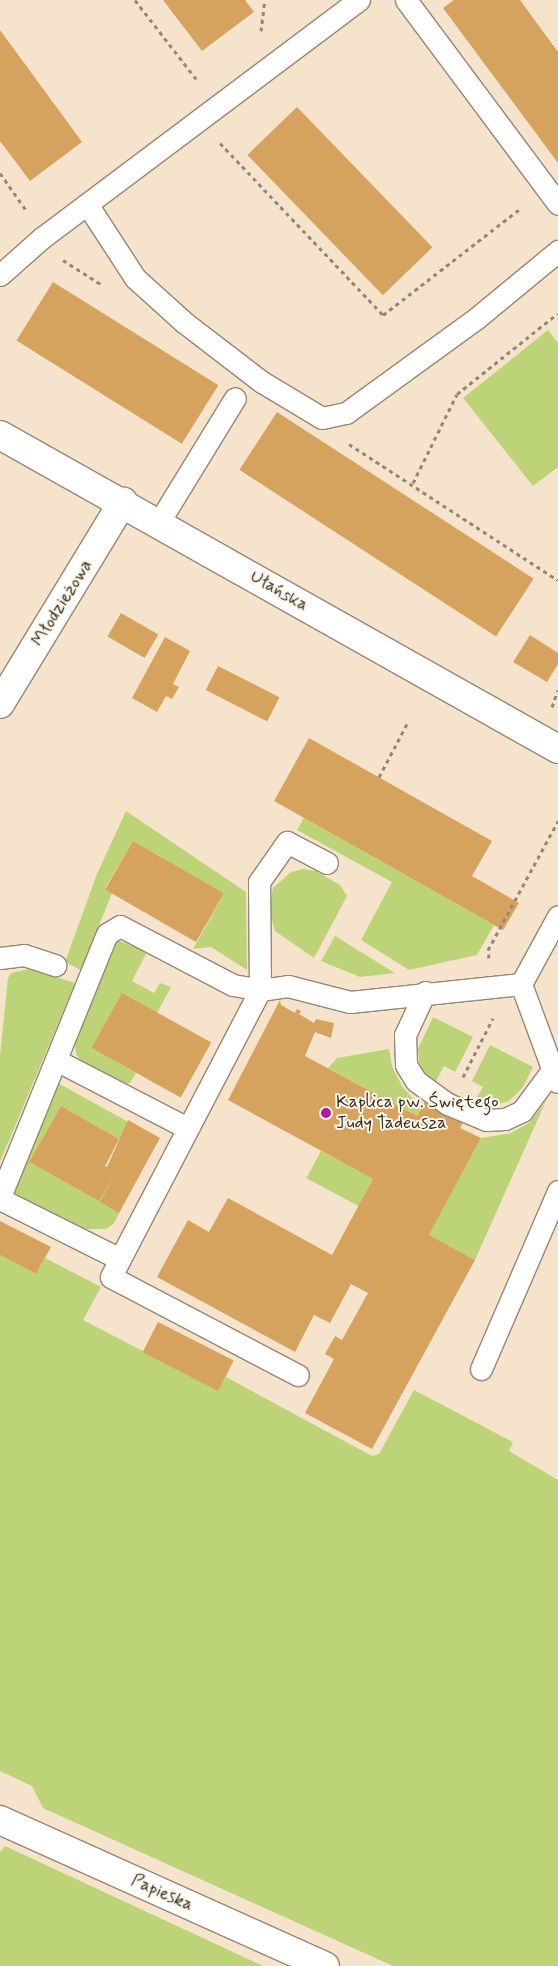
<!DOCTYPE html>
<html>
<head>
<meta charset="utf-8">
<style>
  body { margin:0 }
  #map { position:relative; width:558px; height:1966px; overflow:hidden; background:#f6e3cb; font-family:Mynerve,sans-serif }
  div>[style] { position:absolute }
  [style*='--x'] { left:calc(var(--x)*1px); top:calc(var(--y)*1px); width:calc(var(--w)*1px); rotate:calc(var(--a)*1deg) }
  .green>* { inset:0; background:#bcd378; transform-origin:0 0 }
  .building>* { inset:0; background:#d6a35f; transform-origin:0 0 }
  .path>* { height:3px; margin-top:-1.5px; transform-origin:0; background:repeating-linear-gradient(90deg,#988674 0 4px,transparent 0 8px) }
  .roads { filter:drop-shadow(1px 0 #988674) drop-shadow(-1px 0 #988674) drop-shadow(0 1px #988674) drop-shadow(0 -1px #988674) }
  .service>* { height:21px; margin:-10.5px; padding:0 10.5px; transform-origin:10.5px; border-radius:10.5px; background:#fff }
  .minor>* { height:28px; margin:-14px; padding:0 14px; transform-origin:14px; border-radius:14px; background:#fff }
  .dots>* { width:14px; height:14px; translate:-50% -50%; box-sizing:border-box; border:2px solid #fbf7ec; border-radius:50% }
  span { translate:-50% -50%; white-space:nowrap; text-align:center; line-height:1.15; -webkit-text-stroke:4px #fbf7ec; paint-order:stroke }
  .street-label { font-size:18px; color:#3b2a1e }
  .poi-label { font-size:18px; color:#3b2a1e }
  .left { translate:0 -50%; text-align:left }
</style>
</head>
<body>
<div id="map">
  <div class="green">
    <i style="clip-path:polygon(548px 330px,558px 343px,558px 467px,533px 486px,463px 398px)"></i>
    <i style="clip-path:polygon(126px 811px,246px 892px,247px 970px,211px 947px,193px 949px,224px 894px,133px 841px,105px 888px,112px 893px,81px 970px,65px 962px,97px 874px)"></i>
    <i style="clip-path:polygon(304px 818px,494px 925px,477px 955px,409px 970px,361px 940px,392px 882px,297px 830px)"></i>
    <i style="clip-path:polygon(303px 869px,316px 871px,340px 885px,347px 896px,314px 958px,275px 931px,269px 909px,273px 888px,291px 872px)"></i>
    <i style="clip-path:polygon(335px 936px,395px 973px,360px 977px,321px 961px)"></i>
    <i style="clip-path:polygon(115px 939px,147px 952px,132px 981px,154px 993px,160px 983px,171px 987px,157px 1013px,122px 994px,92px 1048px,136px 1073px,130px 1083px,120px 1085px,87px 1069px,77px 1056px,74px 1042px)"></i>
    <i style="clip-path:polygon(30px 969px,75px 983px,0 1162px,0 1056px,8px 978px,11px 973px)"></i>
    <i style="clip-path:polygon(433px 1017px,473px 1037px,455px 1072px,444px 1066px,435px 1083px,423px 1073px,419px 1063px,418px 1049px)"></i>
    <i style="clip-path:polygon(490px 1045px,533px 1067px,523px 1087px,509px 1101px,485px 1108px,473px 1104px,483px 1087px,472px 1081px)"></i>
    <i style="clip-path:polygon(389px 1049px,392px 1066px,402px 1086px,421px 1108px,417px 1116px,328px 1068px,337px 1058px)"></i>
    <i style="clip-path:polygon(56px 1082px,132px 1124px,119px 1139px,61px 1106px,29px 1162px,99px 1201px,115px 1172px,135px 1182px,114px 1223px,106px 1229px,85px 1229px,10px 1191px)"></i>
    <i style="clip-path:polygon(546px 1101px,475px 1260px,429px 1235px,481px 1138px,511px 1133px,529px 1123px)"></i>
    <i style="left:321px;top:1151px;width:59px;height:31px;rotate:28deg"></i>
    <i style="clip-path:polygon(0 1255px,36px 1274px,45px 1258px,101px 1287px,83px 1320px,218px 1390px,226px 1377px,372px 1456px,379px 1454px,414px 1390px,513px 1442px,509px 1451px,558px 1480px,558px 1966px,393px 1966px,43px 1808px,32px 1786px,0 1771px)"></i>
    <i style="clip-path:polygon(5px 1846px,263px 1966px,0 1966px,0 1852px)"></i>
  </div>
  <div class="building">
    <i style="clip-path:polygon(163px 0,245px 0,254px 12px,202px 51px)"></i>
    <i style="clip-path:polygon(454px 0,520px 0,558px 52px,558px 163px,443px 8px)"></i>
    <i style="clip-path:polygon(0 30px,82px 142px,30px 181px,0 141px)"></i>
    <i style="left:297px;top:107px;width:195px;height:69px;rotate:46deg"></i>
    <i style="left:53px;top:282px;width:195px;height:69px;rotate:32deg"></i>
    <i style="left:277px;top:412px;width:306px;height:69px;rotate:33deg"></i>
    <i style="left:121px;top:613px;width:43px;height:27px;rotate:30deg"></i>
    <i style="clip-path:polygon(530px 635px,558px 653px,558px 664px,547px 682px,513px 662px)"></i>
    <i style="clip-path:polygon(165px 637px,190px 651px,173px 684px,179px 687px,172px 699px,166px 696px,157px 712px,132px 698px)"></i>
    <i style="left:218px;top:666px;width:69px;height:27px;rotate:27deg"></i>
    <i style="clip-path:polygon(309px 738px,492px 841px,472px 876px,519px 903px,503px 930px,274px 801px)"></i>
    <i style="left:133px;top:841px;width:105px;height:56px;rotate:30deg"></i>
    <i style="left:122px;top:993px;width:102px;height:63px;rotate:29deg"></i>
    <i style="clip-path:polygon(280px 1000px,281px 1005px,295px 1013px,297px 1009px,301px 1011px,299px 1014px,314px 1023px,316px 1019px,334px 1023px,331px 1038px,315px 1032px,305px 1056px,417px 1116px,435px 1083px,473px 1104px,460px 1128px,481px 1138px,429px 1235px,475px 1260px,372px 1449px,305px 1413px,334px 1359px,325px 1354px,335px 1336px,342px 1340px,368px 1293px,351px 1284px,330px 1323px,314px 1315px,295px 1352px,157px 1277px,188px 1220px,209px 1232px,228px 1198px,332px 1255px,373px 1179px,228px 1100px)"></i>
    <i style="clip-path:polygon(61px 1106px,119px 1139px,105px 1166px,107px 1167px,128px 1120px,160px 1138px,119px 1213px,100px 1202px,116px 1173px,99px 1201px,29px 1162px)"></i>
    <i style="clip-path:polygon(0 1221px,51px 1247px,36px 1274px,0 1255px)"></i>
    <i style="left:158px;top:1322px;width:85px;height:34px;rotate:27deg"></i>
  </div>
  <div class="path">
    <i style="--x:135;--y:0;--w:101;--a:52.2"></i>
    <i style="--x:261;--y:31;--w:31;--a:-83"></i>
    <i style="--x:220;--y:143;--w:237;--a:46.5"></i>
    <i style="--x:383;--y:315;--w:176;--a:-37.8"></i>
    <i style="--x:0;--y:173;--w:45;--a:54.9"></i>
    <i style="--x:63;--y:260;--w:46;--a:32.7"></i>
    <i style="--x:349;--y:444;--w:249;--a:33.1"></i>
    <i style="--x:413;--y:483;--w:99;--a:-63.7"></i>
    <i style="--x:457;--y:394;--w:129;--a:-38.7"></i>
    <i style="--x:552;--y:707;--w:18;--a:-71"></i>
    <i style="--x:379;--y:777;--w:60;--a:-62.2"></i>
    <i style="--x:489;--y:958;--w:8;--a:-97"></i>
    <i style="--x:488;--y:950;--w:147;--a:-61.5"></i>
    <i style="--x:463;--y:1077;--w:66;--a:-63"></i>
  </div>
  <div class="roads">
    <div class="service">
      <i style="--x:406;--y:0;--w:254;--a:53.3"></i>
      <i style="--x:87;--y:204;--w:88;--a:57"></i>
      <i style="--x:135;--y:278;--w:67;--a:42"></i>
      <i style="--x:185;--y:323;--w:97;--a:37.5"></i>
      <i style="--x:262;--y:382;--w:70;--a:31"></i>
      <i style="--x:322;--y:418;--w:25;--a:-12"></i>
      <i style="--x:346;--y:413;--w:163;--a:-36"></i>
      <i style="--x:478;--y:317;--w:104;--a:-39.5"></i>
      <i style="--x:0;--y:275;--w:57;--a:-41.5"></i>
      <i style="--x:43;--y:237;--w:395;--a:-36.9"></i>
      <i style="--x:159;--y:522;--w:145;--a:-58.5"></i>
      <i style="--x:0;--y:958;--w:24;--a:-7"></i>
      <i style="--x:24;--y:955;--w:33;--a:18"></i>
      <i style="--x:521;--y:984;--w:104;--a:69.8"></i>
      <i style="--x:425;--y:992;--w:47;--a:114.9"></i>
      <i style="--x:405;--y:1035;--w:30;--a:88"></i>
      <i style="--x:406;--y:1065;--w:19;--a:58"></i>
      <i style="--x:416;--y:1081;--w:39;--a:36"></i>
      <i style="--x:448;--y:1104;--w:41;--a:22.8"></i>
      <i style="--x:486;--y:1120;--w:19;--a:-3"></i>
      <i style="--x:505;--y:1119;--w:19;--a:-25"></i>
      <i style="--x:522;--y:1111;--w:52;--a:-53.6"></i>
      <i style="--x:56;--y:1060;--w:148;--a:27.4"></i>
      <i style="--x:0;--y:1197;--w:284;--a:-67.9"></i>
      <i style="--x:107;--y:934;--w:15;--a:-32"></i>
      <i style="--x:120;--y:926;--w:127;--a:27.6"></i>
      <i style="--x:233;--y:985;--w:27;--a:10"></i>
      <i style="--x:260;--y:990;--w:28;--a:-8"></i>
      <i style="--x:288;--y:986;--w:64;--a:14.5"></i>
      <i style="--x:350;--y:1002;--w:172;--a:-6"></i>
      <i style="--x:521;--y:984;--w:77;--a:-61.4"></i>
      <i style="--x:0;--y:1199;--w:134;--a:26.6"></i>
      <i style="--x:120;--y:1259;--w:303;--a:-62.5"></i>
      <i style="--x:260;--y:990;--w:108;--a:-90.5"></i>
      <i style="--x:259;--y:882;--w:49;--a:-55"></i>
      <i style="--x:287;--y:842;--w:45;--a:27.7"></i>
      <i style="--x:120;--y:1259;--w:20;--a:117"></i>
      <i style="--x:111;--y:1277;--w:211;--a:27.7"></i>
      <i style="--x:481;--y:1369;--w:194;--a:-66.6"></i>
    </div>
    <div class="minor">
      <i style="--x:0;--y:435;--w:640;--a:29.37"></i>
      <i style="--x:0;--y:704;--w:237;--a:-58.7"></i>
      <i style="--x:0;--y:1820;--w:356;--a:24.2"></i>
    </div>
  </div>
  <div class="dots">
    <i style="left:326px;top:1113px;background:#b5179e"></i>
  </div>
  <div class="street-label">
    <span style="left:279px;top:591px;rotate:30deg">Ułańska</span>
    <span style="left:62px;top:603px;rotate:-58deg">Młodzieżowa</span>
    <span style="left:162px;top:1893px;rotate:24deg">Papieska</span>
  </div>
  <div class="poi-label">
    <span class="left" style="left:336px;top:1113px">Kaplica pw. Świętego<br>Judy Tadeusza</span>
  </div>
</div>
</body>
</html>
